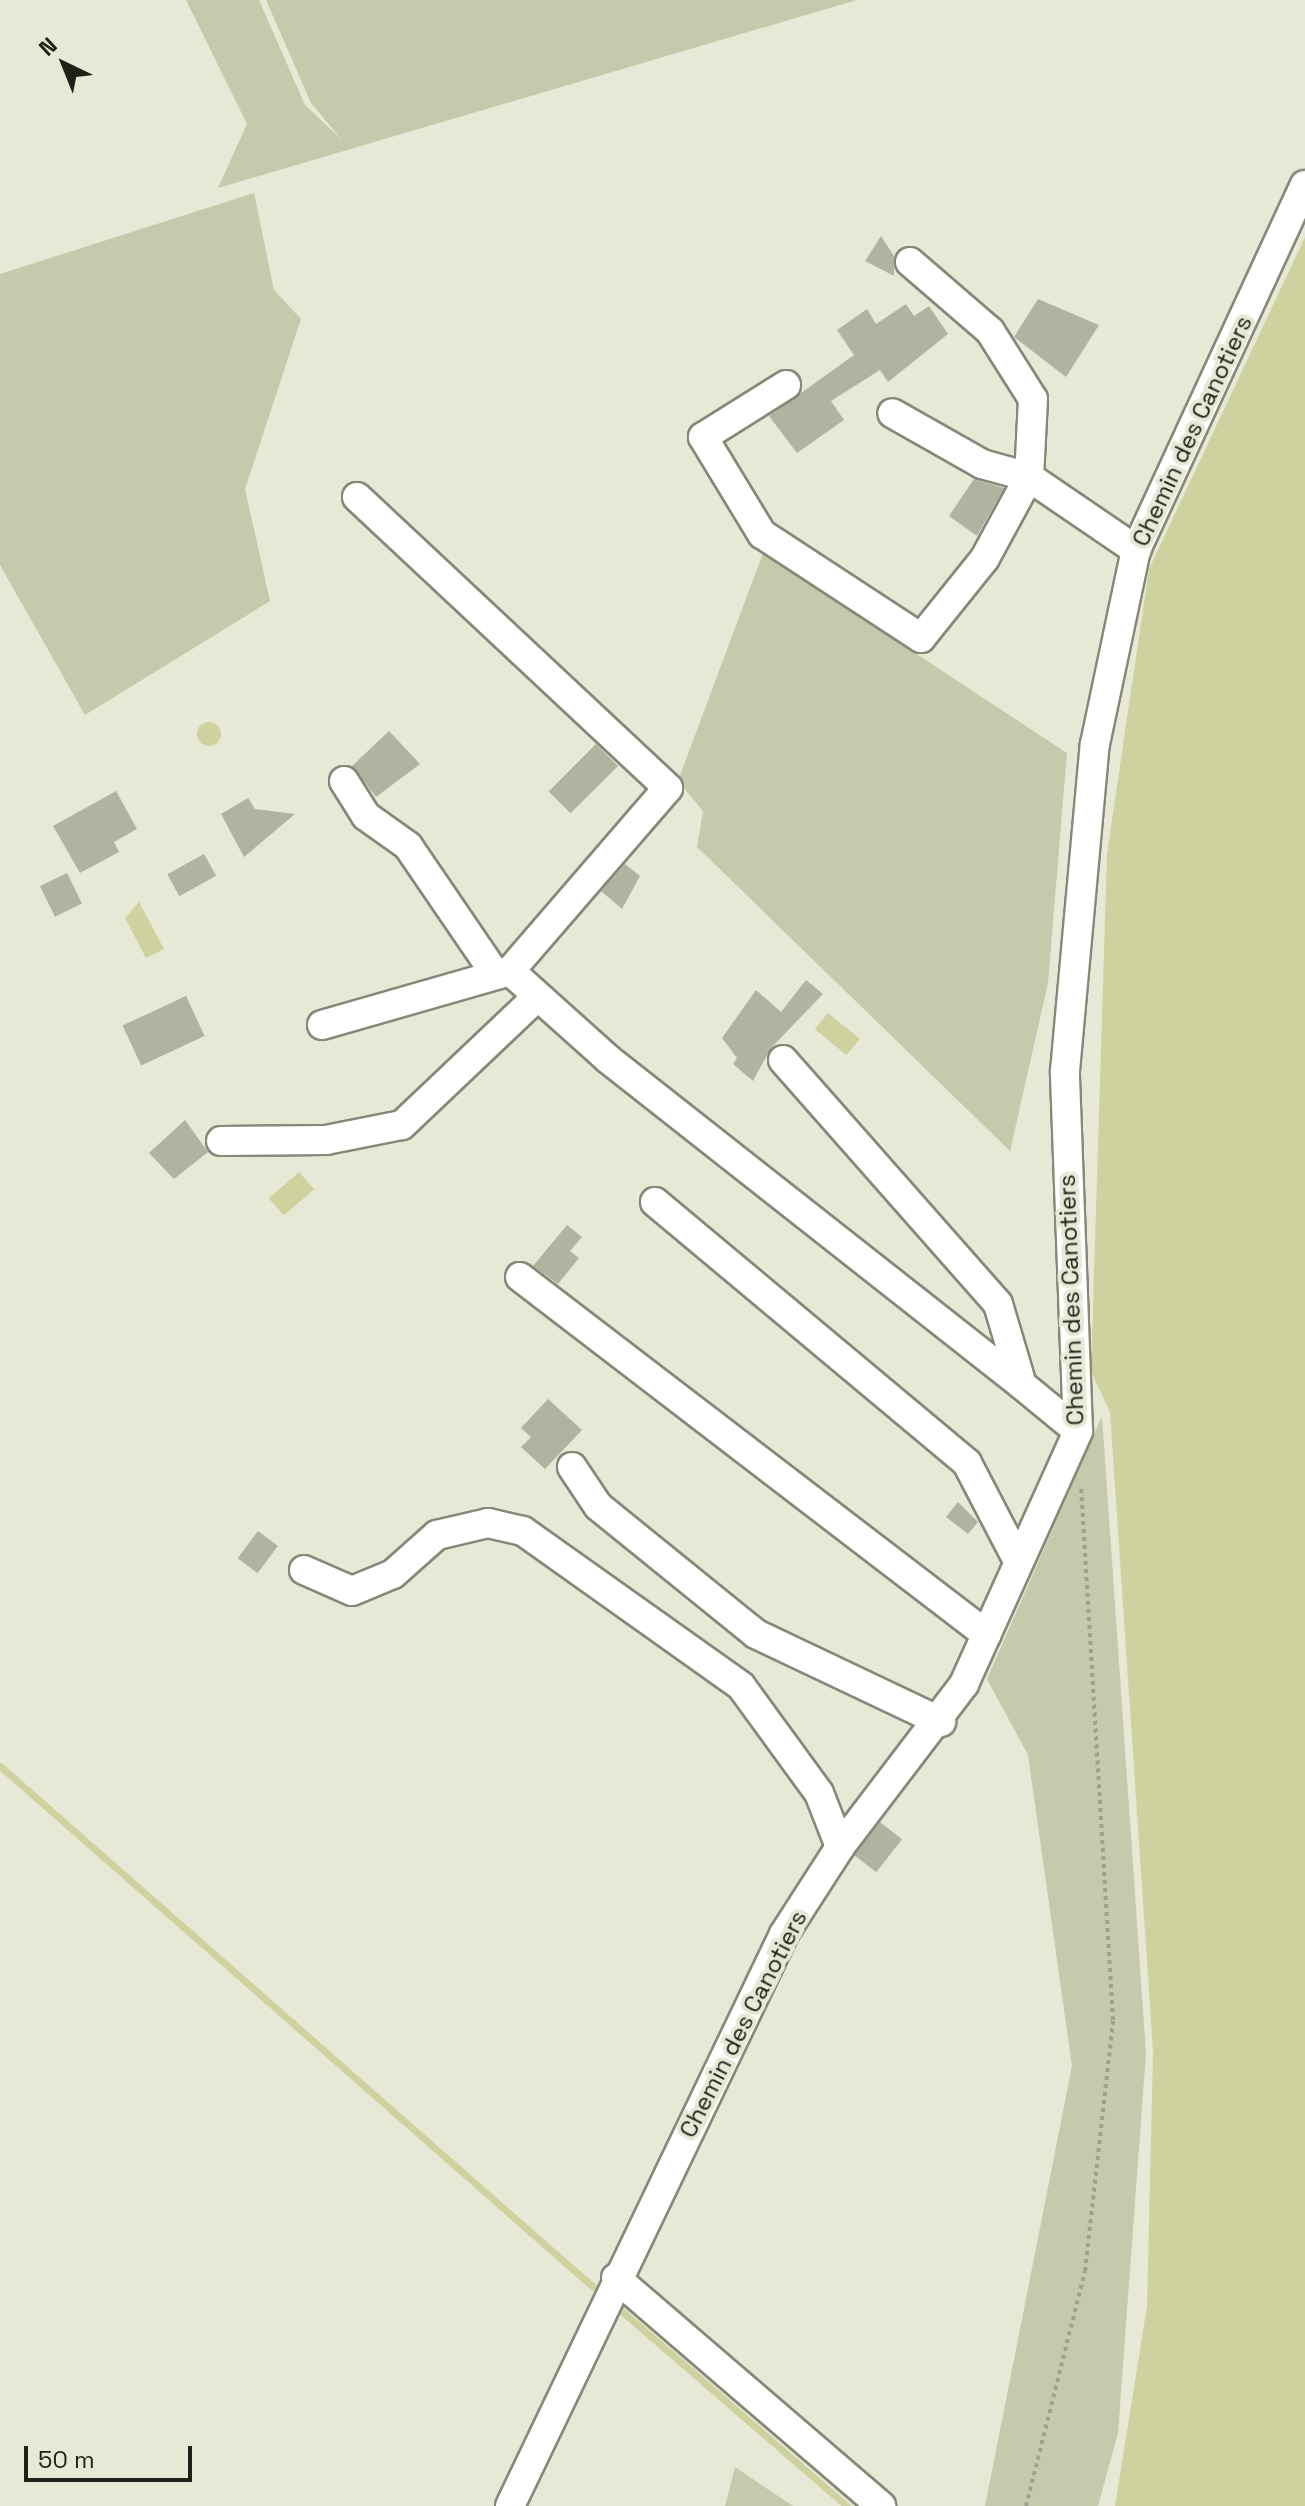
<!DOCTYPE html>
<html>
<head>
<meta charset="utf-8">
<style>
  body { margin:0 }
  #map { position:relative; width:1305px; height:2506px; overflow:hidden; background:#e7e9d6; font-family:"Space Grotesk",sans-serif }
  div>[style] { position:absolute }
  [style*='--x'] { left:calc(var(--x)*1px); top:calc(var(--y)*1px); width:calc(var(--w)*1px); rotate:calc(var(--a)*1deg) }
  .green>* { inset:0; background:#c6c9ab }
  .water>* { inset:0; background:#ced29f; transform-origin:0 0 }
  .round { border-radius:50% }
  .stream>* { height:7px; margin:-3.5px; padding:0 3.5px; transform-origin:3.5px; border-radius:3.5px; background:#ced29f }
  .building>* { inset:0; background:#b1b3a1; transform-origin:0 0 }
  .path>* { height:4px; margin-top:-2px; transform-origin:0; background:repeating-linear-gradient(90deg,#9ea091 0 4px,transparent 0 8px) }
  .roads { filter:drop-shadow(2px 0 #878877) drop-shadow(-2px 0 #878877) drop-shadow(0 2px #878877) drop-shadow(0 -2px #878877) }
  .minor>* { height:28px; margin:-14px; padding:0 14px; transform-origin:14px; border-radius:14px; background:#fff }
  span { translate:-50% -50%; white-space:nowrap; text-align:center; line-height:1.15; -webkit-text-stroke:8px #e7e9d6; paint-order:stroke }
  .street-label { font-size:24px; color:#202019 }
  .north { position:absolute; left:24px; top:24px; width:80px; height:80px; -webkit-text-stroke:6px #e7e9d6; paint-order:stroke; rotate:317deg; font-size:22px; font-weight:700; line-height:32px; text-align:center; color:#202019 }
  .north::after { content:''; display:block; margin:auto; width:28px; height:36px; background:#202019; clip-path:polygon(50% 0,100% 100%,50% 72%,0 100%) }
  .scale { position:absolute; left:24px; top:2446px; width:168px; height:36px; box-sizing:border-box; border:4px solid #202019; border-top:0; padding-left:10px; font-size:24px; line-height:28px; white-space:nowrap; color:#202019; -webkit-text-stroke:6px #e7e9d6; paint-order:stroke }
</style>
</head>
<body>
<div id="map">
  <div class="green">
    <i style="clip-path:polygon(186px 0,259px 0,305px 105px,342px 140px,311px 103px,266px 0,857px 0,218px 188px,247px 124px)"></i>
    <i style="clip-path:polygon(254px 193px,274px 290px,301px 319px,245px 489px,270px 601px,85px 715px,0 565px,0 274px)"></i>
    <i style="clip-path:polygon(763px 553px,1067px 753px,1048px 983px,1010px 1151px,697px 847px,703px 811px,678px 781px)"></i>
    <i style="clip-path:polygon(1102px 1416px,1146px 2053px,1118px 2433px,1098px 2506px,985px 2506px,1072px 2066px,1028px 1755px,987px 1679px)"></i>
    <i style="clip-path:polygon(735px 2467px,793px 2506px,725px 2506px)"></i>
  </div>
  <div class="water">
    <i style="clip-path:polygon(1305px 237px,1305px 2506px,1115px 2506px,1147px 2306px,1153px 2051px,1110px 1412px,1091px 1372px,1107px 854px,1149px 569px)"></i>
    <i class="round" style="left:197px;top:722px;width:24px;height:24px"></i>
    <i style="clip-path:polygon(139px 902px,164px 949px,146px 958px,125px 918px)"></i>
    <i style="left:828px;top:1013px;width:41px;height:21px;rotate:39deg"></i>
    <i style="left:299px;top:1172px;width:23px;height:40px;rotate:49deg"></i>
  </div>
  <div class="stream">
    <i style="--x:0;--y:1766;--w:789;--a:41.3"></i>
    <i style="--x:617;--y:2307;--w:304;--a:40.9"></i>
  </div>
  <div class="building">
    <i style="clip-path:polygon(881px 236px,894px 256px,894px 276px,865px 261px)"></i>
    <i style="clip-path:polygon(1038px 299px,1099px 325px,1066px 377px,1014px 337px)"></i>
    <i style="clip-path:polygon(906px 304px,914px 316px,929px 306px,948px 334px,888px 382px,880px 370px,831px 401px,844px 420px,797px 453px,769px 416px,854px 355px,837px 330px,867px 309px,876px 324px)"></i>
    <i style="clip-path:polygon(974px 479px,1004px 488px,977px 536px,949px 516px)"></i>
    <i style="clip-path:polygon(389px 731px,420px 764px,376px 797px,352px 766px)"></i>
    <i style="left:596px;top:744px;width:31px;height:67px;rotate:45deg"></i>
    <i style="clip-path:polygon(116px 791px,137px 829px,114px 842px,119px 852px,80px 873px,53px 826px)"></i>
    <i style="clip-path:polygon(248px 798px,255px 809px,295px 814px,244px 857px,221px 814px)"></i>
    <i style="left:204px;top:854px;width:25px;height:42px;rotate:61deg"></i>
    <i style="clip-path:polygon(625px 864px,640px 876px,622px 909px,601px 891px)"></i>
    <i style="left:67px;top:873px;width:34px;height:30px;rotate:64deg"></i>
    <i style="clip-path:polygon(806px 980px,823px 994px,771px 1048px,753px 1081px,733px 1064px,737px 1058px,722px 1038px,756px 990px,781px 1012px)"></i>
    <i style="left:186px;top:996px;width:44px;height:70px;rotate:65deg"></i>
    <i style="clip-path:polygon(185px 1120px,208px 1152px,174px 1179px,149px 1153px)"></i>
    <i style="clip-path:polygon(567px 1225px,582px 1237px,570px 1251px,579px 1258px,558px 1284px,533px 1266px)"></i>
    <i style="clip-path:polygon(548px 1399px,582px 1430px,545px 1469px,521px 1447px,531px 1437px,521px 1428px)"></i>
    <i style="clip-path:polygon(958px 1502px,978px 1522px,968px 1534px,946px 1517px)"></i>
    <i style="left:258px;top:1531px;width:25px;height:34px;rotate:37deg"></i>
    <i style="left:880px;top:1822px;width:28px;height:42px;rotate:38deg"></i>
  </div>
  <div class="path">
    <i style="--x:1026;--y:2506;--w:242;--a:-75.9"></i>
    <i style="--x:1085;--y:2271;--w:253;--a:-83.6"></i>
    <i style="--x:1113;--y:2020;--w:535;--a:-93.43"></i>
  </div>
  <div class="roads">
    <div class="minor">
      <i style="--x:910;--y:262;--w:106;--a:40.8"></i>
      <i style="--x:990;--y:331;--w:80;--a:57.7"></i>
      <i style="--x:1033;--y:399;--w:78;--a:92.9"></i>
      <i style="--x:1029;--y:477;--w:130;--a:34.3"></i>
      <i style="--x:786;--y:385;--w:98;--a:147.9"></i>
      <i style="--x:703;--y:437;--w:114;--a:58.7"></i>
      <i style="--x:762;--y:534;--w:190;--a:33.2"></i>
      <i style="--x:921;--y:638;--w:102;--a:-51.3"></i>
      <i style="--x:985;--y:558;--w:92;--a:-61.5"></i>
      <i style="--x:1029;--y:477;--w:49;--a:-164.5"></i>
      <i style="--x:982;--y:464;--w:103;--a:-150.5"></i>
      <i style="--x:357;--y:497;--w:426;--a:43.1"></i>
      <i style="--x:668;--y:788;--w:242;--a:130.8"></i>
      <i style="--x:510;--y:971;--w:132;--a:41.9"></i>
      <i style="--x:608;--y:1059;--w:527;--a:38.22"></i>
      <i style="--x:344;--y:781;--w:41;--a:57.8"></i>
      <i style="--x:366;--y:816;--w:52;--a:35.5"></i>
      <i style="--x:408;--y:846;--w:156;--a:55.7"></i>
      <i style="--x:322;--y:1025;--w:196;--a:-16"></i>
      <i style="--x:783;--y:1060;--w:325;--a:48.6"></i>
      <i style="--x:998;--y:1304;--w:84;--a:73.5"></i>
      <i style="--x:1022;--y:1385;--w:72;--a:39.4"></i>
      <i style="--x:221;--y:1141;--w:105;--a:-0.5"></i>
      <i style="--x:326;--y:1140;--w:77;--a:-11.2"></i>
      <i style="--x:402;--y:1125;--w:183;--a:-43.5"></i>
      <i style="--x:655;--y:1202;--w:407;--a:39.9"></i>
      <i style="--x:967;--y:1463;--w:110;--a:62.5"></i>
      <i style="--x:520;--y:1277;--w:588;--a:37.47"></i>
      <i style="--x:572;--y:1467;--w:47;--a:56.3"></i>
      <i style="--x:598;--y:1506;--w:203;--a:39"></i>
      <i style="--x:756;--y:1634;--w:205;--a:25.4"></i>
      <i style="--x:304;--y:1570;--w:52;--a:23.6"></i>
      <i style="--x:352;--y:1591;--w:44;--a:-22.5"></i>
      <i style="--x:393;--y:1574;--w:59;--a:-41.6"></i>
      <i style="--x:437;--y:1535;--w:52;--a:-13.2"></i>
      <i style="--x:488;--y:1523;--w:36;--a:13"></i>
      <i style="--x:523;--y:1531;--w:267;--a:35.4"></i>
      <i style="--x:741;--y:1686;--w:132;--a:53.9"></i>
      <i style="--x:819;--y:1793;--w:58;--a:68.7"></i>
      <i style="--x:616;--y:2278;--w:350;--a:40.7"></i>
      <i style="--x:510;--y:2506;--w:634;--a:-64.4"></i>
      <i style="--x:784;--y:1934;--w:103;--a:-57.2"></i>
      <i style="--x:840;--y:1847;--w:205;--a:-52.7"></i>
      <i style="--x:964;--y:1684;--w:277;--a:-65.7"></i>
      <i style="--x:1078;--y:1431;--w:360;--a:-92.1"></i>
      <i style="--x:1065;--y:1071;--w:328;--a:-84.8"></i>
      <i style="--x:1095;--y:744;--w:198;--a:-78.1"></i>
      <i style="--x:1136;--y:550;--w:402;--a:-65.2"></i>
    </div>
  </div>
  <div class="street-label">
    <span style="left:1192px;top:431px;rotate:-65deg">Chemin des Canotiers</span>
    <span style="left:1071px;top:1300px;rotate:-92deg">Chemin des Canotiers</span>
    <span style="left:743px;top:2024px;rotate:-63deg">Chemin des Canotiers</span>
  </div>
  <div class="north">N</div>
  <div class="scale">50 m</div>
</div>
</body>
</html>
